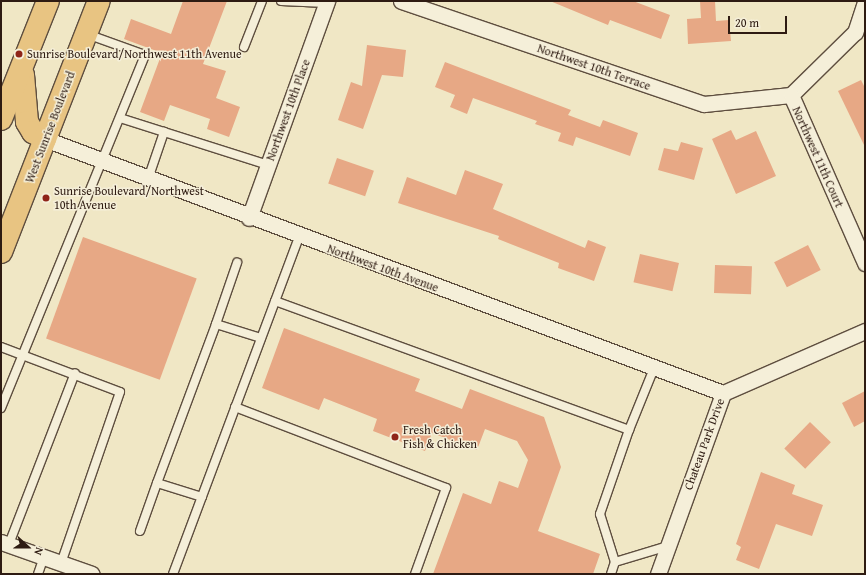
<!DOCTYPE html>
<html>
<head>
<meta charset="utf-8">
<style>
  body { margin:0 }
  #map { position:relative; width:866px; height:575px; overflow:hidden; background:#f0e7c5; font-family:"Gentium Book Plus",serif }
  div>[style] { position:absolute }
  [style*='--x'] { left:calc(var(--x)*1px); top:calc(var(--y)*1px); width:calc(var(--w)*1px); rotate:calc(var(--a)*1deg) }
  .building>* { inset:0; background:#e7a885; transform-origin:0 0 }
  .roads { filter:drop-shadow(1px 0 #5e4e3f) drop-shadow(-1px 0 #5e4e3f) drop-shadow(0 1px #5e4e3f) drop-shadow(0 -1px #5e4e3f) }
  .service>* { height:8px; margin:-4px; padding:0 4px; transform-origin:4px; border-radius:4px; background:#f5efd9 }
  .minor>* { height:15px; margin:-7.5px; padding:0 7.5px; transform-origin:7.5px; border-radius:7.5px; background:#f5efd9 }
  .primary>* { height:22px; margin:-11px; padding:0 11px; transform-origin:11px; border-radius:11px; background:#e8c482 }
  .dots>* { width:11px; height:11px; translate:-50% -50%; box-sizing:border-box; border:2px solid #f5efd9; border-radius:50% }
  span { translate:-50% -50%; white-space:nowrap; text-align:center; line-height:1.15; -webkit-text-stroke:3px #f5efd9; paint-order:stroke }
  .poi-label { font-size:12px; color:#2e1b12 }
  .left { translate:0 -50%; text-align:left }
  .street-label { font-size:12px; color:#2e1b12 }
  .frame { position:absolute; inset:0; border:2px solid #2e1b12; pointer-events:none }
  .north { position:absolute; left:8px; top:527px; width:40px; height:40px; -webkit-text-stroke:3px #f5efd9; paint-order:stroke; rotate:111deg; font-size:11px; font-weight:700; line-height:16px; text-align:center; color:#2e1b12 }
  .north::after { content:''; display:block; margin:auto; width:14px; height:18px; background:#2e1b12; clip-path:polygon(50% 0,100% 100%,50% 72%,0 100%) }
  .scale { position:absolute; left:728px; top:16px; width:59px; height:18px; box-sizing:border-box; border:2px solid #2e1b12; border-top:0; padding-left:5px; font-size:12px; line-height:14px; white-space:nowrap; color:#2e1b12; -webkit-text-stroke:3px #f5efd9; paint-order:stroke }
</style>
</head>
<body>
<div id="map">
  <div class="building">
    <i style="clip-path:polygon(183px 1px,227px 1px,203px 64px,226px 71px,216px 98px,240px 107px,229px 137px,207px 129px,210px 119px,170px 105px,164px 121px,140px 112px,162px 53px,124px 39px,131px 19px,171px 34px)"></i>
    <i style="clip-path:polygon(550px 1px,633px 1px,670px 15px,661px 39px,610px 20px,608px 25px)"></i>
    <i style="clip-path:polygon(700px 1px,715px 1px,716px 21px,729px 20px,731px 41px,688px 44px,687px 19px,701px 18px)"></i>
    <i style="clip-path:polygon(367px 45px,406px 50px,403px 77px,382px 75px,363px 129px,338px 120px,351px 82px,362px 86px)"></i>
    <i style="clip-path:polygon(445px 62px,571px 110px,568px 115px,600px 127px,603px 120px,638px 133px,630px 156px,576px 137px,573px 146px,558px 141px,561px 133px,535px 124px,537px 121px,473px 98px,467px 114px,450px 107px,455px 95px,435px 87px)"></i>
    <i style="clip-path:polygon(861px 80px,865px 88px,865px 147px,838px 91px)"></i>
    <i style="clip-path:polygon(731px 130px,736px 140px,756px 131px,776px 176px,736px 194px,712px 139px)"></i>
    <i style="clip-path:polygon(681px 142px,703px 148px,694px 180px,658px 170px,664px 148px,678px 151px)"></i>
    <i style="left:337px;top:158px;width:39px;height:27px;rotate:19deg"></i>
    <i style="clip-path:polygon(465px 170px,503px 184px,493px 209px,585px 248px,588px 240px,606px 247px,594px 281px,558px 268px,559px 263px,498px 239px,499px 236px,398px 203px,407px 177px,456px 195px)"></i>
    <i style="left:83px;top:237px;width:121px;height:108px;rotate:20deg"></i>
    <i style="left:808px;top:245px;width:28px;height:38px;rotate:63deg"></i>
    <i style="left:640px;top:254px;width:40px;height:29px;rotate:13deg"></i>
    <i style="left:715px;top:265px;width:37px;height:28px;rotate:2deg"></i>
    <i style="clip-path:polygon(284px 328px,420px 379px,415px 391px,462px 409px,470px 389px,544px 417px,561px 467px,538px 531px,600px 554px,593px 574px,433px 574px,463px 493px,491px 504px,499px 481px,518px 488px,528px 460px,517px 441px,485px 429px,477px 450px,432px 433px,425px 451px,373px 431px,377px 419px,324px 398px,319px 410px,262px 388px)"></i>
    <i style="clip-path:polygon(865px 391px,865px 421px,854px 427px,842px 403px)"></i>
    <i style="left:810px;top:422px;width:29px;height:37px;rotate:44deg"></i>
    <i style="clip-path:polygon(761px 472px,795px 485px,792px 494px,823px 505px,812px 536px,776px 524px,759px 569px,736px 560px,741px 547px,736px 544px)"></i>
  </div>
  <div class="roads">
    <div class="service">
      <i style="--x:281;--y:1;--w:45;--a:2.5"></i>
      <i style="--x:244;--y:47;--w:49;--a:-68.6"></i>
      <i style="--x:120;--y:118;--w:155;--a:17.6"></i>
      <i style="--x:148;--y:179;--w:50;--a:-71.2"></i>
      <i style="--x:275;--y:301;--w:377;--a:20"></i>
      <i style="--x:629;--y:430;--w:67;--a:-68"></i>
      <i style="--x:216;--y:324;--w:65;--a:-71"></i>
      <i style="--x:1;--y:347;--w:127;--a:20.7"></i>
      <i style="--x:120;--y:392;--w:181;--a:109"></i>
      <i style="--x:235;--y:407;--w:226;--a:21"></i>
      <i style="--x:446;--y:488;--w:91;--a:109.8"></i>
      <i style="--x:1;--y:408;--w:381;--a:-67.8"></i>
      <i style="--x:145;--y:55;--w:62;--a:-160.1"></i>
      <i style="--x:202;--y:497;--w:47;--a:-162.7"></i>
      <i style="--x:157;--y:483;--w:170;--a:-69.6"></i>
      <i style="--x:216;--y:324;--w:47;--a:17.3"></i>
      <i style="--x:140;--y:531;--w:51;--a:-70.5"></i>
      <i style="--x:9;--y:544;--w:183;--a:-68.9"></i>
      <i style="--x:615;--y:562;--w:50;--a:-107.4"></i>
      <i style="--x:600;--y:514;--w:89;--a:-71"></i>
      <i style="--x:38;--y:574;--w:18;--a:-71"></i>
      <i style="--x:173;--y:574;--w:360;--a:-69.5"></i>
      <i style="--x:611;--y:574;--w:13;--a:-72"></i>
      <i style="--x:615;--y:562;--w:55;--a:-16.8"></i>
    </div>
    <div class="minor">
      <i style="--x:401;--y:1;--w:320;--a:18.8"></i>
      <i style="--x:704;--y:104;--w:87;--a:-5.9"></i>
      <i style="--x:865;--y:2;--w:32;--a:108"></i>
      <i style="--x:855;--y:32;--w:90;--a:135.5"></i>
      <i style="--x:791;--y:95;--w:184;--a:66.2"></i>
      <i style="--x:45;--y:139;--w:724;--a:20.54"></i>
      <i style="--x:249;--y:218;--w:231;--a:-70.2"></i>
      <i style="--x:1;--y:542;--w:96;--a:19.4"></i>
      <i style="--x:658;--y:574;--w:192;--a:-70.2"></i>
      <i style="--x:723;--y:393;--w:155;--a:-23.6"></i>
    </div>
    <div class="primary">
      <i style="--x:23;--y:75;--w:47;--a:85.1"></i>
      <i style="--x:27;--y:122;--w:12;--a:59"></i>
      <i style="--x:33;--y:132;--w:14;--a:30"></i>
      <i style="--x:1;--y:119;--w:127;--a:-68.3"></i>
      <i style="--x:1;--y:252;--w:269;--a:-68.7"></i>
    </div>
  </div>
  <div class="dots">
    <i style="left:19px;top:54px;background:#8f2418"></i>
    <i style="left:46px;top:198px;background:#8f2418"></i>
    <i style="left:395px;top:437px;background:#8f2418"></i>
  </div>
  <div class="poi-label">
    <span class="left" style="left:27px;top:54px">Sunrise Boulevard/Northwest 11th Avenue</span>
    <span class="left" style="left:54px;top:198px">Sunrise Boulevard/Northwest<br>10th Avenue</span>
    <span class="left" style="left:403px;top:437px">Fresh Catch<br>Fish &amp; Chicken</span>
  </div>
  <div class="street-label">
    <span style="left:594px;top:67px;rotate:19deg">Northwest 10th Terrace</span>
    <span style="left:288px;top:110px;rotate:-70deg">Northwest 10th Place</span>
    <span style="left:50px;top:127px;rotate:-69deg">West Sunrise Boulevard</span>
    <span style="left:818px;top:157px;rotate:66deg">Northwest 11th Court</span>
    <span style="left:383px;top:268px;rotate:20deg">Northwest 10th Avenue</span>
    <span style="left:704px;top:444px;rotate:-70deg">Chateau Park Drive</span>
  </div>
  <div class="frame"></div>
  <div class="north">N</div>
  <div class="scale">20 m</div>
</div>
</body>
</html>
